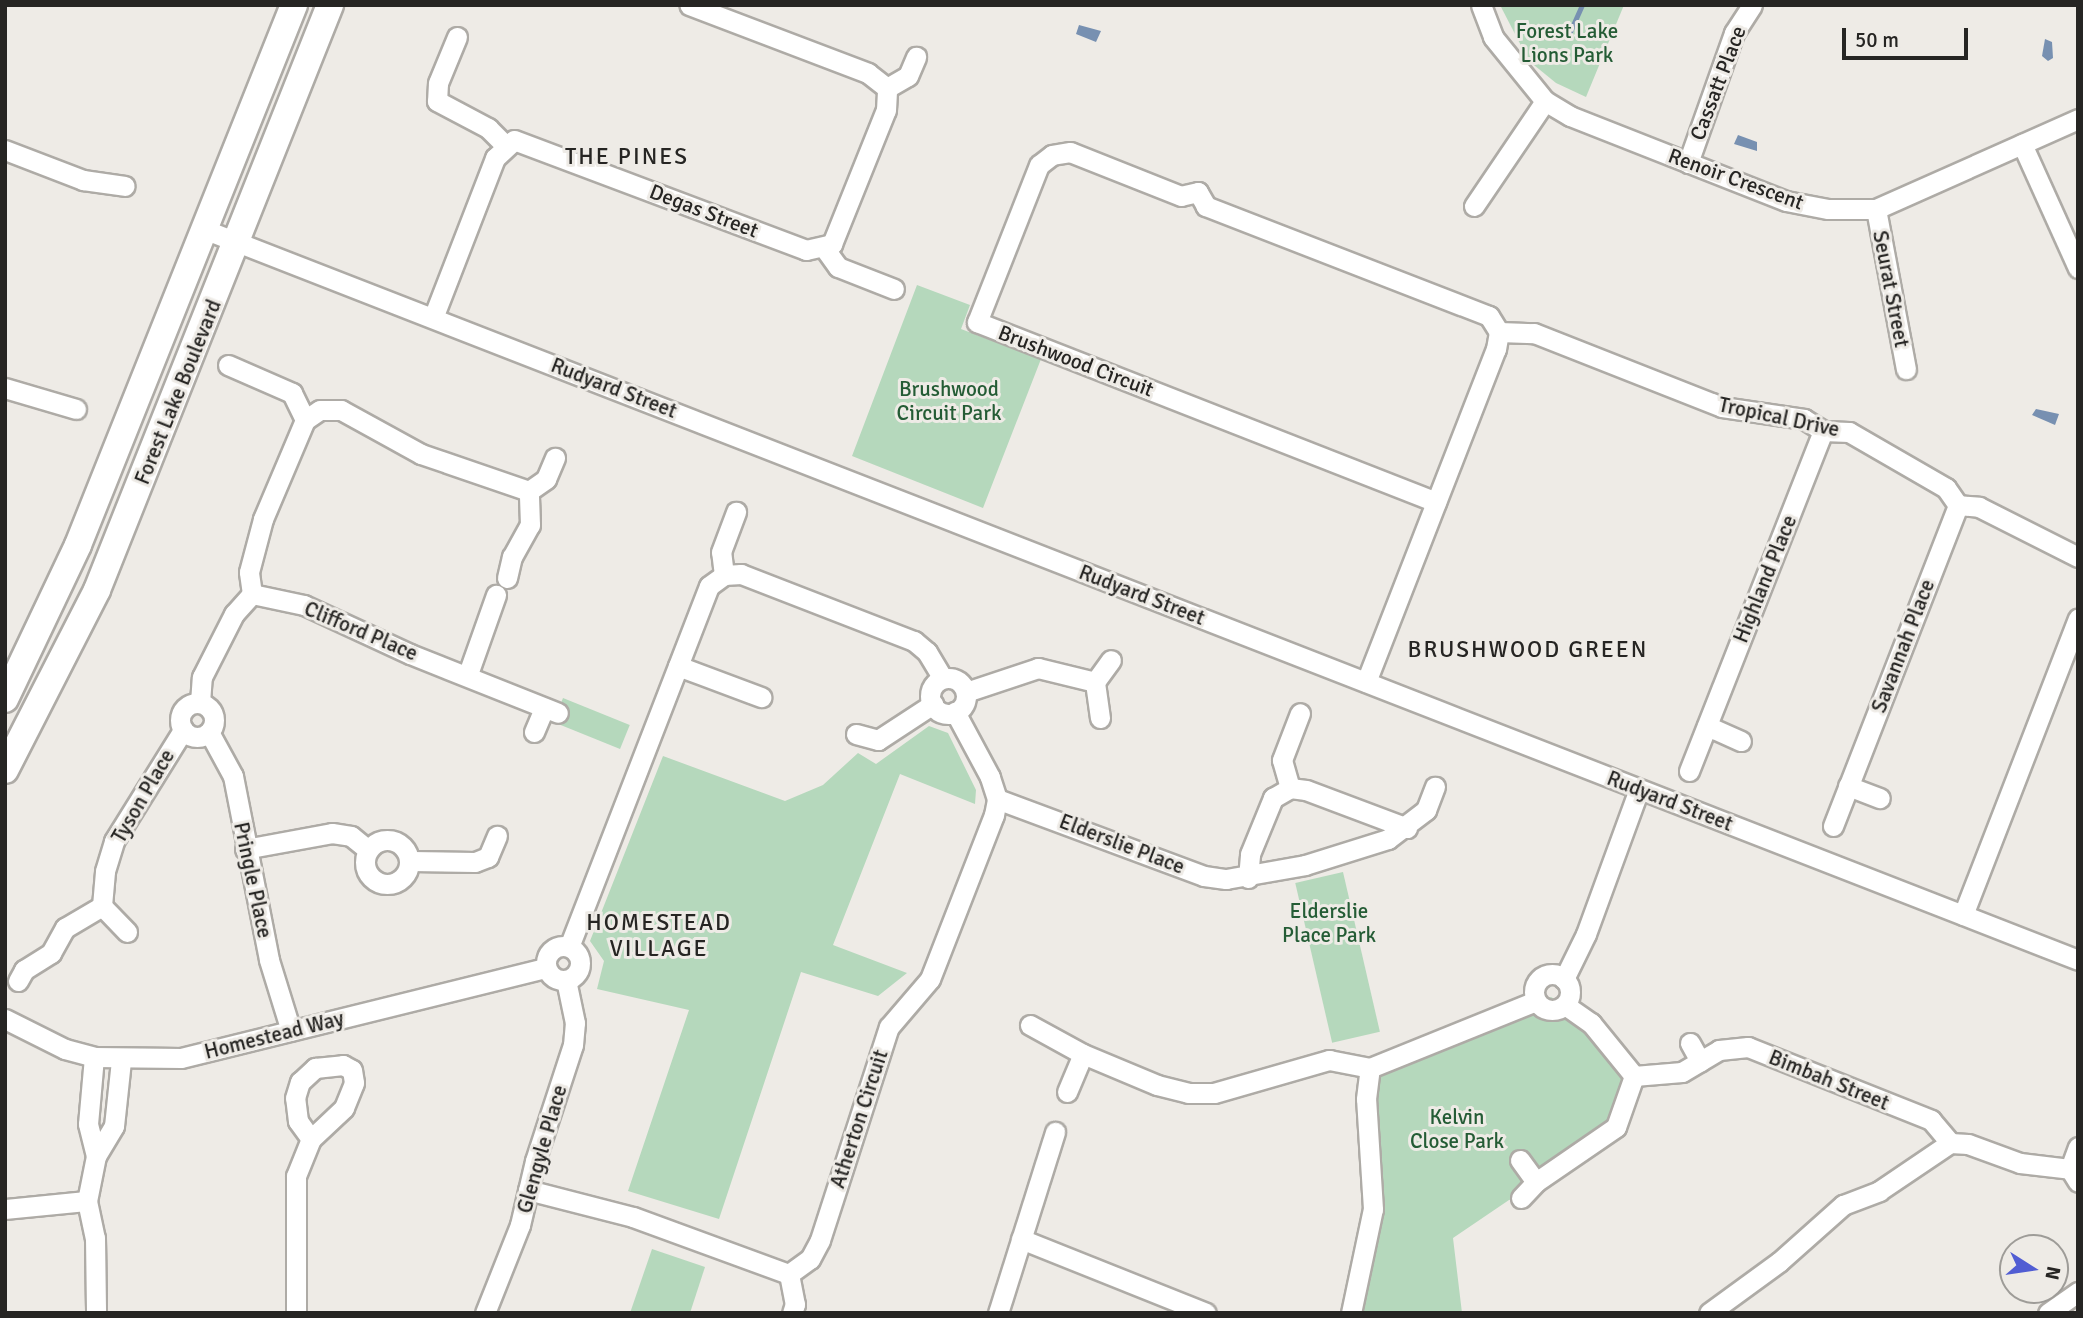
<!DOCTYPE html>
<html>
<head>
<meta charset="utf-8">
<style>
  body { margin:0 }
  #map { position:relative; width:2083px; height:1318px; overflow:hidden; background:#eeebe6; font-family:Signika,sans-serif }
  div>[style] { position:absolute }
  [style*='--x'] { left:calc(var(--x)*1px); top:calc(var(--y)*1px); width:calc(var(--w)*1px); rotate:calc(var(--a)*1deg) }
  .green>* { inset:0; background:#b5d8bc; transform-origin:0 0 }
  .water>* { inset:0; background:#7790b1 }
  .stream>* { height:5px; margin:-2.5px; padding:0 2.5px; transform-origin:2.5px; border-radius:2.5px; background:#7790b1 }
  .roads { filter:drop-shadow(2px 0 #aeaba6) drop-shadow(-2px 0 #aeaba6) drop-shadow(0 2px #aeaba6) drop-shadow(0 -2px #aeaba6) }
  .minor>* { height:19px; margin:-9.5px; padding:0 9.5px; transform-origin:9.5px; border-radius:9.5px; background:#fff }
  .minor>.ring { margin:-9.5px; padding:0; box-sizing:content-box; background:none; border:19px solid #fff; border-radius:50% }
  .secondary>* { height:26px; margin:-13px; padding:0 13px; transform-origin:13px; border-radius:13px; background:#fff }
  span { translate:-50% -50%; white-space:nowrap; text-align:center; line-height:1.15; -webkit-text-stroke:6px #eeebe6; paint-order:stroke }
  .park-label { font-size:21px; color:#245c35 }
  .street-label { font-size:21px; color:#262523 }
  .neighbourhood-label { font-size:23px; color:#262523; letter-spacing:2px }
  .frame { position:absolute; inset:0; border:7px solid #262523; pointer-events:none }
  .north { position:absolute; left:1999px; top:1234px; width:70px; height:70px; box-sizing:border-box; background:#eeebe6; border:2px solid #9e9c98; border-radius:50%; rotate:102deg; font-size:19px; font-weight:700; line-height:28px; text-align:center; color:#262523 }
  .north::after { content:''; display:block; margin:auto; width:24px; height:32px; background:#515dd3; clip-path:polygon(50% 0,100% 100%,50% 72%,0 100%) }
  .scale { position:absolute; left:1842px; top:28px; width:126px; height:32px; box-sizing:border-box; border:4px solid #262523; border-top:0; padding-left:9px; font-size:21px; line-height:24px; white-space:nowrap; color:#262523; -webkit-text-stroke:5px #eeebe6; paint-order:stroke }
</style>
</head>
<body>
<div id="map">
  <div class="green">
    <i style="clip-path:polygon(1500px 5px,1624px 5px,1586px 97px,1556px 83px,1529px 61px)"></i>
    <i style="clip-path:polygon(917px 285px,970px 305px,961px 329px,1041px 359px,983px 508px,852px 456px)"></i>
    <i style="left:563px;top:698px;width:72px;height:26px;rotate:22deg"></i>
    <i style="clip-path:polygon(929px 726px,948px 733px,976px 790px,975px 804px,900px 774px,833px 945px,907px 973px,878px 996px,801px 972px,719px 1219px,628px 1191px,689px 1010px,597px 989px,604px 961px,590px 941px,663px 756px,785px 801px,823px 785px,858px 753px,876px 764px)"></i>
    <i style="left:1343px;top:872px;width:164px;height:49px;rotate:77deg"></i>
    <i style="clip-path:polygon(1551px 997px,1565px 1005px,1634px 1076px,1622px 1118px,1521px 1198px,1509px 1200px,1453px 1238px,1462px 1313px,1351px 1313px,1373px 1209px,1370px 1068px)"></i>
    <i style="clip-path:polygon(652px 1249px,705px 1267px,690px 1313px,630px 1313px)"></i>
  </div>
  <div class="water">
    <i style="clip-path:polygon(1079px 25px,1101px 31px,1096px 42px,1076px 34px)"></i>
    <i style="clip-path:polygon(2045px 39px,2052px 42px,2053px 58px,2048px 61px,2042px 56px)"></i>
    <i style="clip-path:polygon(1738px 135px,1757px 142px,1757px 151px,1734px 144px)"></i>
    <i style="clip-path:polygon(2036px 409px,2059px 414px,2055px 425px,2032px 415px)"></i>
  </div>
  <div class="stream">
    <i style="--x:1569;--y:34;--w:32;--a:-66"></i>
  </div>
  <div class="roads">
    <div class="minor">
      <i style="--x:1481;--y:5;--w:34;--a:69"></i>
      <i style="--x:1493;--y:37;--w:82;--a:50.9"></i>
      <i style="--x:1545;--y:101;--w:29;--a:31"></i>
      <i style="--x:1570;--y:116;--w:232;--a:21.5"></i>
      <i style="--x:1786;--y:201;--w:43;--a:10.8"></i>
      <i style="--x:1828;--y:209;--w:48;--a:0"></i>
      <i style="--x:1876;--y:209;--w:221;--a:-24"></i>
      <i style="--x:457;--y:37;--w:50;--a:112.4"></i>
      <i style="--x:438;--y:83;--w:18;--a:93"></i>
      <i style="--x:437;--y:101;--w:58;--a:27.9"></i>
      <i style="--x:488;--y:128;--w:24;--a:45"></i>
      <i style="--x:887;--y:88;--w:24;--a:-30"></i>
      <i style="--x:908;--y:76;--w:21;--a:-67"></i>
      <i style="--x:2022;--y:144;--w:136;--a:65.7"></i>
      <i style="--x:5;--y:150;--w:84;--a:21"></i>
      <i style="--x:83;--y:180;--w:42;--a:8.1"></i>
      <i style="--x:1688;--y:163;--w:138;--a:-70.5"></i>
      <i style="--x:1734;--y:33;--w:33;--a:-57"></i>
      <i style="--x:1474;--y:206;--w:127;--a:-55.9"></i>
      <i style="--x:1876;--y:209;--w:163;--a:79.4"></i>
      <i style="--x:206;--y:230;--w:2009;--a:21.3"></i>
      <i style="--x:825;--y:249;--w:22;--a:54"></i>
      <i style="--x:838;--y:267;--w:60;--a:21.4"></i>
      <i style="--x:433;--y:318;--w:172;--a:-68.8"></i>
      <i style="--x:495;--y:158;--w:26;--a:-43"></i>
      <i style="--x:514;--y:140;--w:312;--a:20.6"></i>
      <i style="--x:806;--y:250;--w:27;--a:-13"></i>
      <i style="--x:832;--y:244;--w:144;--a:-68.1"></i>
      <i style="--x:886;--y:110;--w:22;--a:-87"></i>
      <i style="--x:887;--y:88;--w:24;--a:-142"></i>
      <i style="--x:868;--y:73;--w:191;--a:-159.2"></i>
      <i style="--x:1499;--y:332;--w:35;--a:2"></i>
      <i style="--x:1534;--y:333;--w:202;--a:21.5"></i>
      <i style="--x:1722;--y:407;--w:83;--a:8.3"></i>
      <i style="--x:1804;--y:419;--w:22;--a:32"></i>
      <i style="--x:1823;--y:431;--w:26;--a:2"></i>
      <i style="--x:1849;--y:432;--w:112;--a:30"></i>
      <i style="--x:1946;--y:488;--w:21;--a:55"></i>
      <i style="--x:1958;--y:505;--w:21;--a:5"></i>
      <i style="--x:1979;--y:507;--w:111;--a:26.8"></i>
      <i style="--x:228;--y:365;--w:70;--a:23.6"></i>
      <i style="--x:292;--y:393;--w:30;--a:64"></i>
      <i style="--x:5;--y:388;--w:74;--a:16.5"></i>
      <i style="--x:724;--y:575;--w:23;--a:-97"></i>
      <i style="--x:721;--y:552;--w:43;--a:-69.4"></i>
      <i style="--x:507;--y:578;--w:22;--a:-77"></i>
      <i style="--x:512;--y:557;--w:37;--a:-61"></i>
      <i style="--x:530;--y:525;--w:34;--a:-92"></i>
      <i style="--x:529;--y:491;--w:21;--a:-35"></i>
      <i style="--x:546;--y:479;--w:23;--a:-67"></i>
      <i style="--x:252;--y:594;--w:53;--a:11.9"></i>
      <i style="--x:304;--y:605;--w:117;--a:24.8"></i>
      <i style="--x:410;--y:654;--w:159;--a:21.7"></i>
      <i style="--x:678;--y:666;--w:89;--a:20.5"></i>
      <i style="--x:468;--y:674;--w:84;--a:-70.5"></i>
      <i class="ring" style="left:930px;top:678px;width:17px;height:17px"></i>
      <i style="--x:1366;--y:682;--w:357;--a:-68.7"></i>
      <i style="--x:1496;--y:349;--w:17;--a:-80"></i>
      <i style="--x:1499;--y:332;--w:19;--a:-122"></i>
      <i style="--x:1489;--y:316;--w:304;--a:-158.8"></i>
      <i style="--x:1206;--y:206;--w:16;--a:-120"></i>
      <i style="--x:1198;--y:192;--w:17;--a:167"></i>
      <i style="--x:1181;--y:196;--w:119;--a:-158.4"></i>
      <i style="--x:1070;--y:152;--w:18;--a:171"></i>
      <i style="--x:1052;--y:155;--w:16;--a:142"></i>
      <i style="--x:1039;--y:165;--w:169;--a:111.5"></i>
      <i style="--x:977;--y:322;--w:493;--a:21.4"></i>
      <i style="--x:966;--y:692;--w:76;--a:-18.4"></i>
      <i style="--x:1038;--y:668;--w:59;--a:13.8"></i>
      <i style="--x:200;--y:703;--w:26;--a:-86"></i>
      <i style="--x:202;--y:677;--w:71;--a:-63.1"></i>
      <i style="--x:234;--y:614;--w:27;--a:-48"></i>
      <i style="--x:252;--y:594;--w:22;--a:-98"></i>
      <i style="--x:249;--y:572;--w:55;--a:-75.2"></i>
      <i style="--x:263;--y:519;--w:108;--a:-67"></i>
      <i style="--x:305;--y:420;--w:18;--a:-34"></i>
      <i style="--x:320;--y:410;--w:21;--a:0"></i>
      <i style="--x:341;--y:410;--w:91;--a:28.8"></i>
      <i style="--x:421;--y:454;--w:114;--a:18.9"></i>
      <i class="ring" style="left:180px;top:703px;width:15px;height:15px"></i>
      <i style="--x:1100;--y:718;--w:36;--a:-98"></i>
      <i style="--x:1095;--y:682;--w:27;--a:-54"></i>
      <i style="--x:1707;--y:726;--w:37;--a:24"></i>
      <i style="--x:209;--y:732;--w:50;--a:61.4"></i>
      <i style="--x:233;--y:776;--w:187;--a:78.9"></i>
      <i style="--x:269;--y:960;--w:74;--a:72.8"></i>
      <i style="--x:534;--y:732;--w:26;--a:-67"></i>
      <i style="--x:856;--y:734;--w:23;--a:15"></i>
      <i style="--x:878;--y:740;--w:66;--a:-33.2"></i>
      <i style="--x:1689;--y:771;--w:365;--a:-68.5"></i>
      <i style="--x:1848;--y:786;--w:34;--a:21"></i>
      <i style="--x:1290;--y:788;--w:29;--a:-106"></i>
      <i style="--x:1282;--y:760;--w:50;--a:-69"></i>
      <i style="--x:997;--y:799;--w:221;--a:20.4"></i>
      <i style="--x:1204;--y:876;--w:22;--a:8"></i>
      <i style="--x:1226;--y:879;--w:80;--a:-10"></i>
      <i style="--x:1305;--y:865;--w:87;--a:-17.4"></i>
      <i style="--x:1388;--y:839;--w:48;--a:-37.3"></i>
      <i style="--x:1426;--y:810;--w:25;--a:-69"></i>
      <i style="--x:1833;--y:826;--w:344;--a:-68.7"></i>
      <i class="ring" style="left:365px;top:840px;width:25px;height:25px"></i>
      <i style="--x:245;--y:849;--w:88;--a:-10.4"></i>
      <i style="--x:332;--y:833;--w:19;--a:9"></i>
      <i style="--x:351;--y:836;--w:22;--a:39"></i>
      <i style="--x:411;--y:861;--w:64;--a:0.9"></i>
      <i style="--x:475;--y:862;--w:14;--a:-21"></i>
      <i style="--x:488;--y:857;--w:23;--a:-67"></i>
      <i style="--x:1248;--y:878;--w:24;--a:-85"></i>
      <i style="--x:1250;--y:854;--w:61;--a:-67.7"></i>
      <i style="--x:1273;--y:798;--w:20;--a:-30"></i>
      <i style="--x:1290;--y:788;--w:16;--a:7"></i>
      <i style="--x:1306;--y:790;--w:108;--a:20.6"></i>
      <i style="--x:102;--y:906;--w:35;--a:-85"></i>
      <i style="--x:105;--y:871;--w:31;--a:-73"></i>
      <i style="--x:114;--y:841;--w:131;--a:-58.1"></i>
      <i style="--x:1963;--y:915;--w:318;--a:-68.8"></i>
      <i class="ring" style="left:546px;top:946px;width:15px;height:15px"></i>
      <i style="--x:569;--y:947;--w:387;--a:-68.8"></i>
      <i style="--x:709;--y:586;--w:19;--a:-36"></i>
      <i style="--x:724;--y:575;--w:17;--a:-3"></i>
      <i style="--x:741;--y:574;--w:186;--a:21.2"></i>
      <i style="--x:914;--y:641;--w:17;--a:40"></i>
      <i style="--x:927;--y:652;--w:31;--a:59"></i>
      <i class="ring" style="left:1534px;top:974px;width:17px;height:17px"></i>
      <i style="--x:1564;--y:979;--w:50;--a:-63.9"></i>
      <i style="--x:1586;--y:934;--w:154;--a:-69.9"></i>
      <i style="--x:18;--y:981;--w:13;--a:-61"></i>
      <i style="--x:24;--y:970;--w:32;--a:-32"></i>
      <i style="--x:51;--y:953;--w:29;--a:-61"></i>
      <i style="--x:65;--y:928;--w:43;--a:-30.7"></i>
      <i style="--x:102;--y:906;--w:36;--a:46"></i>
      <i style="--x:1565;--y:1005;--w:32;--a:35"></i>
      <i style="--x:1591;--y:1023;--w:68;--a:50.9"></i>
      <i style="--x:1634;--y:1076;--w:48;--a:-4.8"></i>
      <i style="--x:1682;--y:1072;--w:43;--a:-30.7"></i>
      <i style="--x:1719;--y:1050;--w:29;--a:-6"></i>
      <i style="--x:1748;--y:1047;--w:197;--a:21.7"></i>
      <i style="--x:1931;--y:1120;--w:30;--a:50"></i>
      <i style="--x:5;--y:1019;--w:67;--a:26.6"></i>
      <i style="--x:65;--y:1049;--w:30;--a:15"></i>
      <i style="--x:94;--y:1057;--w:87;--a:0.7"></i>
      <i style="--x:181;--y:1058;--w:376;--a:-13.9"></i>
      <i style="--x:1030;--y:1025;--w:60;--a:28.7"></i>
      <i style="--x:1083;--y:1054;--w:80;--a:22.7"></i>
      <i style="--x:1157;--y:1085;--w:32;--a:14"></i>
      <i style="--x:1188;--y:1093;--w:26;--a:0"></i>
      <i style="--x:1214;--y:1093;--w:120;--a:-16"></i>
      <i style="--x:1329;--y:1060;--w:42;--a:11"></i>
      <i style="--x:1690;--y:1043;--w:21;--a:61"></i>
      <i style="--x:94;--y:1057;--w:67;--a:95.1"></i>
      <i style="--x:88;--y:1124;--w:33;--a:76"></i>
      <i style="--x:96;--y:1156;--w:46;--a:101.3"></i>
      <i style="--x:87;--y:1201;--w:38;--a:78"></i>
      <i style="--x:95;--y:1238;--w:75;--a:89.2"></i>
      <i style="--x:343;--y:1065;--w:10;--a:29"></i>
      <i style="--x:352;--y:1070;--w:13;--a:81"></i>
      <i style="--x:354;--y:1083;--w:27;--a:112"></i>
      <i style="--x:344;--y:1108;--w:45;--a:136.8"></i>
      <i style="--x:311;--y:1139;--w:22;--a:-126"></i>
      <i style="--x:298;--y:1121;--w:23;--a:-97"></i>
      <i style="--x:295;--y:1098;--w:17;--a:-73"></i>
      <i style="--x:300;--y:1082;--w:21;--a:-43"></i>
      <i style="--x:315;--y:1068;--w:28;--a:-6"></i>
      <i style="--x:1370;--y:1068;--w:179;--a:-22"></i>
      <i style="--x:1067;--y:1092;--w:41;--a:-67.2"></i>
      <i style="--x:2078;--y:1147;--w:23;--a:110"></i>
      <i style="--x:2070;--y:1169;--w:15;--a:58"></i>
      <i style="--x:96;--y:1156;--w:35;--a:-59"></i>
      <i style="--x:114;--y:1126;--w:66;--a:-83.9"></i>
      <i style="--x:1520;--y:1160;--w:27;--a:54"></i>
      <i style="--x:528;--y:1190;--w:108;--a:14.4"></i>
      <i style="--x:633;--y:1217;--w:166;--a:20.1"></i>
      <i style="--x:789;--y:1274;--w:26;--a:-36"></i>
      <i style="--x:810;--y:1259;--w:21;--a:-62"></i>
      <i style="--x:820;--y:1240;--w:224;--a:-72.1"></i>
      <i style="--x:889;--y:1027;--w:63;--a:-49.5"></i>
      <i style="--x:930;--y:979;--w:176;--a:-68.7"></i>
      <i style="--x:994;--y:815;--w:16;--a:-79"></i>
      <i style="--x:997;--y:799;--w:23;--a:-108"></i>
      <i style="--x:990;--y:777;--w:74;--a:-118.3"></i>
      <i style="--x:1521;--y:1198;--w:22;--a:-47"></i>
      <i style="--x:1536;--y:1182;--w:97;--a:-34.5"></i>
      <i style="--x:1616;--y:1127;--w:54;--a:-70.6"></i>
      <i style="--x:5;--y:1209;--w:82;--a:-5.6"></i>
      <i style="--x:1021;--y:1239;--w:199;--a:21.8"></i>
      <i style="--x:789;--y:1274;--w:31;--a:79"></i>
      <i style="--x:795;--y:1304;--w:9;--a:108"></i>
      <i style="--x:296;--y:1313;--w:137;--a:-90"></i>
      <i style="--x:296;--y:1176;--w:40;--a:-68"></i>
      <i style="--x:485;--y:1313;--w:95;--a:-68.3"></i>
      <i style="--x:520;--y:1225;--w:66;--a:-76.8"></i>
      <i style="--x:535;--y:1161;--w:122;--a:-71.9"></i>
      <i style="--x:573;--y:1045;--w:22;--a:-85"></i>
      <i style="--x:575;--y:1023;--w:44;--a:-101.8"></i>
      <i style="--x:998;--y:1313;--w:190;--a:-72.5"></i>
      <i style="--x:1351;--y:1313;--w:106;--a:-78.1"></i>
      <i style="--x:1373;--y:1209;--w:110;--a:-93.6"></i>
      <i style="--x:1366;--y:1099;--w:31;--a:-83"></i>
      <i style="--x:1709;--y:1313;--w:87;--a:-36.1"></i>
      <i style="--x:1779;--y:1262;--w:86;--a:-41.7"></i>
      <i style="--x:1843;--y:1205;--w:39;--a:-21"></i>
      <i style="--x:1879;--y:1191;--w:86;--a:-34.1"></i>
      <i style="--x:1950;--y:1143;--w:18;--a:3"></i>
      <i style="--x:1968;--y:1144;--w:55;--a:20.1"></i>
      <i style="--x:2020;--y:1163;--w:50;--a:6.8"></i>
      <i style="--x:2048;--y:1313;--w:37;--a:-35"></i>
    </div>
    <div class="secondary">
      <i style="--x:5;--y:699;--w:170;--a:-64.6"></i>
      <i style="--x:78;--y:545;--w:582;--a:-68.2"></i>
      <i style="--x:5;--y:770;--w:202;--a:-62.9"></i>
      <i style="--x:97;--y:590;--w:630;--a:-68.28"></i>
    </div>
  </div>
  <div class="park-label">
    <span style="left:1567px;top:43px">Forest Lake<br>Lions Park</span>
    <span style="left:949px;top:401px">Brushwood<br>Circuit Park</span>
    <span style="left:1329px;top:923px">Elderslie<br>Place Park</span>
    <span style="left:1457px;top:1129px">Kelvin<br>Close Park</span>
  </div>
  <div class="street-label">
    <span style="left:1718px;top:83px;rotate:-69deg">Cassatt Place</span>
    <span style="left:1736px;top:179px;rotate:20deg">Renoir Crescent</span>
    <span style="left:704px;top:211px;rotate:21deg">Degas Street</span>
    <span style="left:1891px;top:289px;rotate:79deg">Seurat Street</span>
    <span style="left:1076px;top:361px;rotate:21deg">Brushwood Circuit</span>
    <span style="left:614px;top:388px;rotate:21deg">Rudyard Street</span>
    <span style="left:178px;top:392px;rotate:-68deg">Forest Lake Boulevard</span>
    <span style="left:1779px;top:417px;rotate:12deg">Tropical Drive</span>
    <span style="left:1765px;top:579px;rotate:-68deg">Highland Place</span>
    <span style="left:1142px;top:595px;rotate:21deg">Rudyard Street</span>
    <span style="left:361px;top:631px;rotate:23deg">Clifford Place</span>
    <span style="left:1903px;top:646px;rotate:-69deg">Savannah Place</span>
    <span style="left:143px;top:796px;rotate:-60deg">Tyson Place</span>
    <span style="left:1670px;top:801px;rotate:21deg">Rudyard Street</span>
    <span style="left:1122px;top:844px;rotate:21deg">Elderslie Place</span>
    <span style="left:253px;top:880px;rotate:78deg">Pringle Place</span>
    <span style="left:274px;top:1035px;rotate:-14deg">Homestead Way</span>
    <span style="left:1829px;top:1080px;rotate:22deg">Bimbah Street</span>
    <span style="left:859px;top:1119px;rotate:-72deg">Atherton Circuit</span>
    <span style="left:542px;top:1149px;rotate:-74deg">Glengyle Place</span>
  </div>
  <div class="neighbourhood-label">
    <span style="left:627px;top:157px">THE PINES</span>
    <span style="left:1528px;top:650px">BRUSHWOOD GREEN</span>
    <span style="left:659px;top:936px">HOMESTEAD<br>VILLAGE</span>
  </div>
  <div class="frame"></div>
  <div class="north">N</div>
  <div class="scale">50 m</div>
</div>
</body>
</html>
